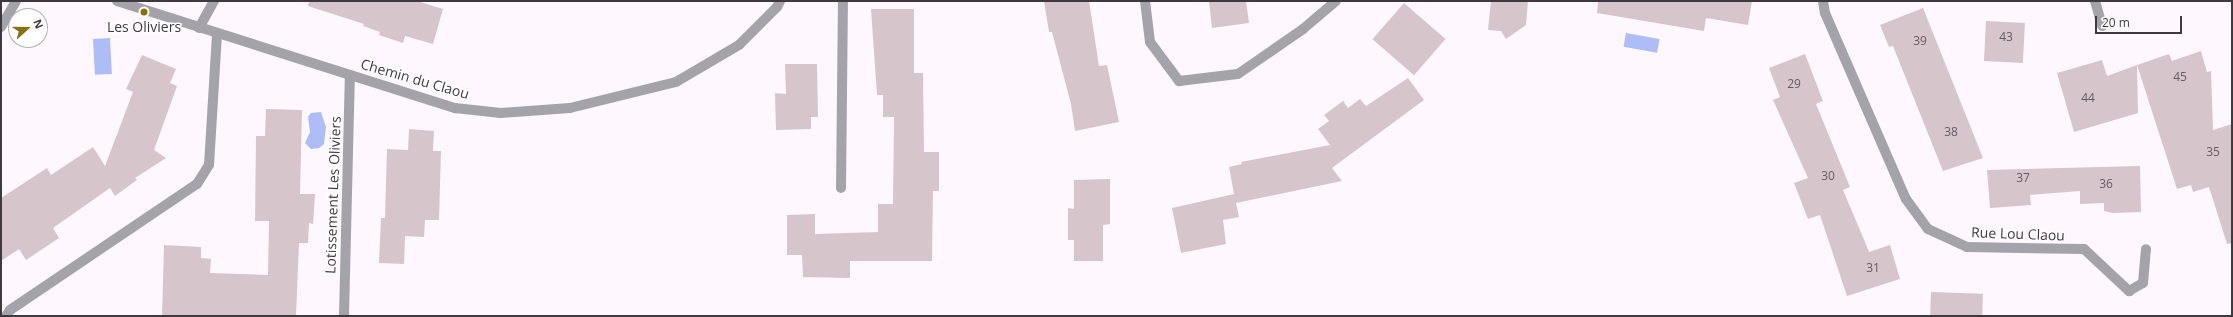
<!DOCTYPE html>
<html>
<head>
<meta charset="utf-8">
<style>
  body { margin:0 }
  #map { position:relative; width:2233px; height:317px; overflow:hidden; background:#fef7fe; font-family:"Open Sans",sans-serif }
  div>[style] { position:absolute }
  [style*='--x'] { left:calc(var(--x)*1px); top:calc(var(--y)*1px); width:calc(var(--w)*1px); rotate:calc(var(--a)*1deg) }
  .water>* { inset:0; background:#afbdf6; transform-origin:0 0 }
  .building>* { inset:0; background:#d7c5cc; transform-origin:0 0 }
  .minor>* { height:10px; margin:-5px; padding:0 5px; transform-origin:5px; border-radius:5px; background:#a5a3aa }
  .dots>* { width:11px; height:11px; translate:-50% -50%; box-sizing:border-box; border:2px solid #fff; border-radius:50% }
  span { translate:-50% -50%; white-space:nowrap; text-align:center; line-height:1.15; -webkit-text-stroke:3px #fff; paint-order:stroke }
  .number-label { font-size:12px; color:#645c62 }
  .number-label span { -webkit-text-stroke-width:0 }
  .poi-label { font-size:14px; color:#3e393e }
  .street-label { font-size:14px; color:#3e393e }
  .frame { position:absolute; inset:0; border:2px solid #3e393e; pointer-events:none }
  .north { position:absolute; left:8px; top:8px; width:40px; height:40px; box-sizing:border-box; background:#fff; border:1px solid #b2b0b2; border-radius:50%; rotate:69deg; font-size:11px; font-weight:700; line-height:16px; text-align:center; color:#3e393e }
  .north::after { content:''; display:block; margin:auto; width:14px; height:18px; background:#897112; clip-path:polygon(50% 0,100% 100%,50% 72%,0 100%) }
  .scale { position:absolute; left:2095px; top:16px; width:87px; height:18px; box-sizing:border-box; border:2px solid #3e393e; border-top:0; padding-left:5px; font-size:12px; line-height:14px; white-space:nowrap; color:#3e393e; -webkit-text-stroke:3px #fff; paint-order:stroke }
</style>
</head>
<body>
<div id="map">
  <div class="water">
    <i style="left:1626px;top:33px;width:34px;height:14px;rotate:10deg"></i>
    <i style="left:110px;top:38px;width:36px;height:17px;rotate:87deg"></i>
    <i style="clip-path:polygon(321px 112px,326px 127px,324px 144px,319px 148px,311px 149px,305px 143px,310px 132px,308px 117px,311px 113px)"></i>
  </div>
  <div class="building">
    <i style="clip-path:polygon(309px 1px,417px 1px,443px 9px,433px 44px,405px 36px,403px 43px,379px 35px,380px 32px,363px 26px,364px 24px,308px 6px)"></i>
    <i style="clip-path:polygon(1044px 1px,1089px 1px,1099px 66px,1107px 65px,1119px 122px,1075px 131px,1071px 104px,1052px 32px,1049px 32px)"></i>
    <i style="clip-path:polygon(1209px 1px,1246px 1px,1249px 23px,1212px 28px)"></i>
    <i style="clip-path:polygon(1491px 1px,1528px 1px,1526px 25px,1506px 39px,1501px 31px,1488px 30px)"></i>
    <i style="clip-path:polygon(1598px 1px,1752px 1px,1748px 25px,1706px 18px,1704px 31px,1597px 13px)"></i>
    <i style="left:1404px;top:3px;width:55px;height:48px;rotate:41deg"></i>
    <i style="clip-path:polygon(1923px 8px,1983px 158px,1943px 171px,1893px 46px,1889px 47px,1880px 25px)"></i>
    <i style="clip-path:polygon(871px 9px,914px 9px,914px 73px,923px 73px,924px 152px,939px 152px,939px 191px,933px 191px,932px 261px,850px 261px,850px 278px,803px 277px,802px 255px,787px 255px,787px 215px,815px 214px,815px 234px,878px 232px,878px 204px,893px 204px,894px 117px,883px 117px,883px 95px,877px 95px)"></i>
    <i style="left:1986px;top:21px;width:39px;height:40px;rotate:3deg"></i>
    <i style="clip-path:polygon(2201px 51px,2207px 72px,2211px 71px,2213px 130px,2232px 124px,2232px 243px,2227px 244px,2209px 187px,2193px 192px,2191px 185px,2177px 189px,2137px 65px,2169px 54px,2172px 61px)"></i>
    <i style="clip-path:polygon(1805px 54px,1823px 101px,1816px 104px,1850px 187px,1843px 190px,1865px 242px,1869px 252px,1890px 245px,1900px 279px,1847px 296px,1820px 215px,1808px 219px,1794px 183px,1808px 178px,1773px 100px,1780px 97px,1769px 68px)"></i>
    <i style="clip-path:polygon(142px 55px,176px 69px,170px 83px,177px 86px,154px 150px,166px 158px,135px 178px,137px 180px,115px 196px,110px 188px,53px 228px,59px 238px,26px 260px,19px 249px,1px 261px,1px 198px,47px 168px,51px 175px,93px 147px,105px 166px,133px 92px,126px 89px)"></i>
    <i style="clip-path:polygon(2102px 60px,2107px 76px,2137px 65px,2138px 113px,2074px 132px,2057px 73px)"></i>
    <i style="clip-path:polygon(785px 64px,817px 64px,818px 117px,811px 117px,811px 129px,776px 130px,775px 93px,786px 94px)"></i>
    <i style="clip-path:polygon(1408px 78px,1424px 100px,1332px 168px,1342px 181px,1236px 203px,1239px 217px,1223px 220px,1226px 244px,1181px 253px,1172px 208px,1234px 194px,1229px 167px,1242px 164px,1241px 162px,1330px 145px,1318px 129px,1329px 121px,1324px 115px,1343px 101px,1348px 108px,1360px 99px,1366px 106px)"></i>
    <i style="clip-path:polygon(266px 109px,302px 110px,300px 194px,315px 194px,313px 224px,309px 223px,308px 243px,299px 243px,296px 316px,162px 316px,164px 245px,201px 247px,201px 258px,211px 259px,210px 273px,268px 275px,269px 221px,255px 221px,256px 136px,265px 136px)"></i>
    <i style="clip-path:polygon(409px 129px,434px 131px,433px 151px,441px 151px,439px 220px,425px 220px,424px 237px,405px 236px,404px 264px,379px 263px,381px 218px,385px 218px,387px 149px,408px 150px)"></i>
    <i style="clip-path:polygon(2140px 166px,2141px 212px,2113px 213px,2104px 211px,2104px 203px,2080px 204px,2080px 191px,2030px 195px,2031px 205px,1990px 208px,1987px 170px)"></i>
    <i style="clip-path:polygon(1110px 179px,1110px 224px,1103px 225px,1103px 261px,1074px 261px,1074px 240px,1068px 240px,1068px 208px,1074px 209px,1074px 180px)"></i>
    <i style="left:1931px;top:292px;width:52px;height:24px;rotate:2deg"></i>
  </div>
  <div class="minor">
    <i style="--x:117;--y:1;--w:355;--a:17.6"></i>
    <i style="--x:455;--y:108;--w:46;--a:6.2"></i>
    <i style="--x:501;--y:113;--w:69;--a:-4.1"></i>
    <i style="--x:570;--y:108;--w:109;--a:-13.8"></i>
    <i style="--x:676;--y:82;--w:73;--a:-30.4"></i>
    <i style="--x:739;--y:45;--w:54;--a:-45"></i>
    <i style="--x:777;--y:7;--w:7;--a:-63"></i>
    <i style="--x:1145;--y:1;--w:41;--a:83"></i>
    <i style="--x:1150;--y:42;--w:49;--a:53.4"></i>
    <i style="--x:1179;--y:81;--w:59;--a:-6.8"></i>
    <i style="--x:1238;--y:74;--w:79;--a:-34.7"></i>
    <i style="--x:1303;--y:29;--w:43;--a:-40.3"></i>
    <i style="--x:1823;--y:1;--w:12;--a:81"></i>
    <i style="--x:1825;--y:13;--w:203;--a:66.5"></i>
    <i style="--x:1906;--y:199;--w:37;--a:54"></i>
    <i style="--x:1928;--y:229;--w:43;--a:24.8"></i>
    <i style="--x:1967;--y:247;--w:117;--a:1"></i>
    <i style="--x:2084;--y:249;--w:62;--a:43"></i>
    <i style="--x:2129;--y:291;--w:16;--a:-30"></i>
    <i style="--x:2143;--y:283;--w:34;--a:-85"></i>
    <i style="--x:2095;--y:1;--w:26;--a:74"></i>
    <i style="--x:1;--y:27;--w:30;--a:-60"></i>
    <i style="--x:199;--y:28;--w:31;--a:-61"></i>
    <i style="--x:841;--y:188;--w:187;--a:-89.4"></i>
    <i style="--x:6;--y:316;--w:7;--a:-56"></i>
    <i style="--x:10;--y:310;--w:225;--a:-34"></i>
    <i style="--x:197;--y:184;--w:22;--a:-58"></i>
    <i style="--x:209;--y:165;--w:131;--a:-86.5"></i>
    <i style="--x:344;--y:316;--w:241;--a:-88.6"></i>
  </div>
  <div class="dots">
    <i style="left:144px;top:12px;background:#897112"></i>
  </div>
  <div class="number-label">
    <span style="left:2006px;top:37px">43</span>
    <span style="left:1920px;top:41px">39</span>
    <span style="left:2180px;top:77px">45</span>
    <span style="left:1794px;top:84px">29</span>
    <span style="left:2088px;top:98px">44</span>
    <span style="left:1951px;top:132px">38</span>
    <span style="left:2213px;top:152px">35</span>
    <span style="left:1828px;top:176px">30</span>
    <span style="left:2023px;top:178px">37</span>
    <span style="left:2106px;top:184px">36</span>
    <span style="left:1873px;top:268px">31</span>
  </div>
  <div class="poi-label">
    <span style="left:144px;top:27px">Les Oliviers</span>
  </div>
  <div class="street-label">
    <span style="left:415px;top:79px;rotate:16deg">Chemin du Claou</span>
    <span style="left:333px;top:195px;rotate:-88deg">Lotissement Les Oliviers</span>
    <span style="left:2018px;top:234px;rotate:2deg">Rue Lou Claou</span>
  </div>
  <div class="frame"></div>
  <div class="north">N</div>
  <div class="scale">20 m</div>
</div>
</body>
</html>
